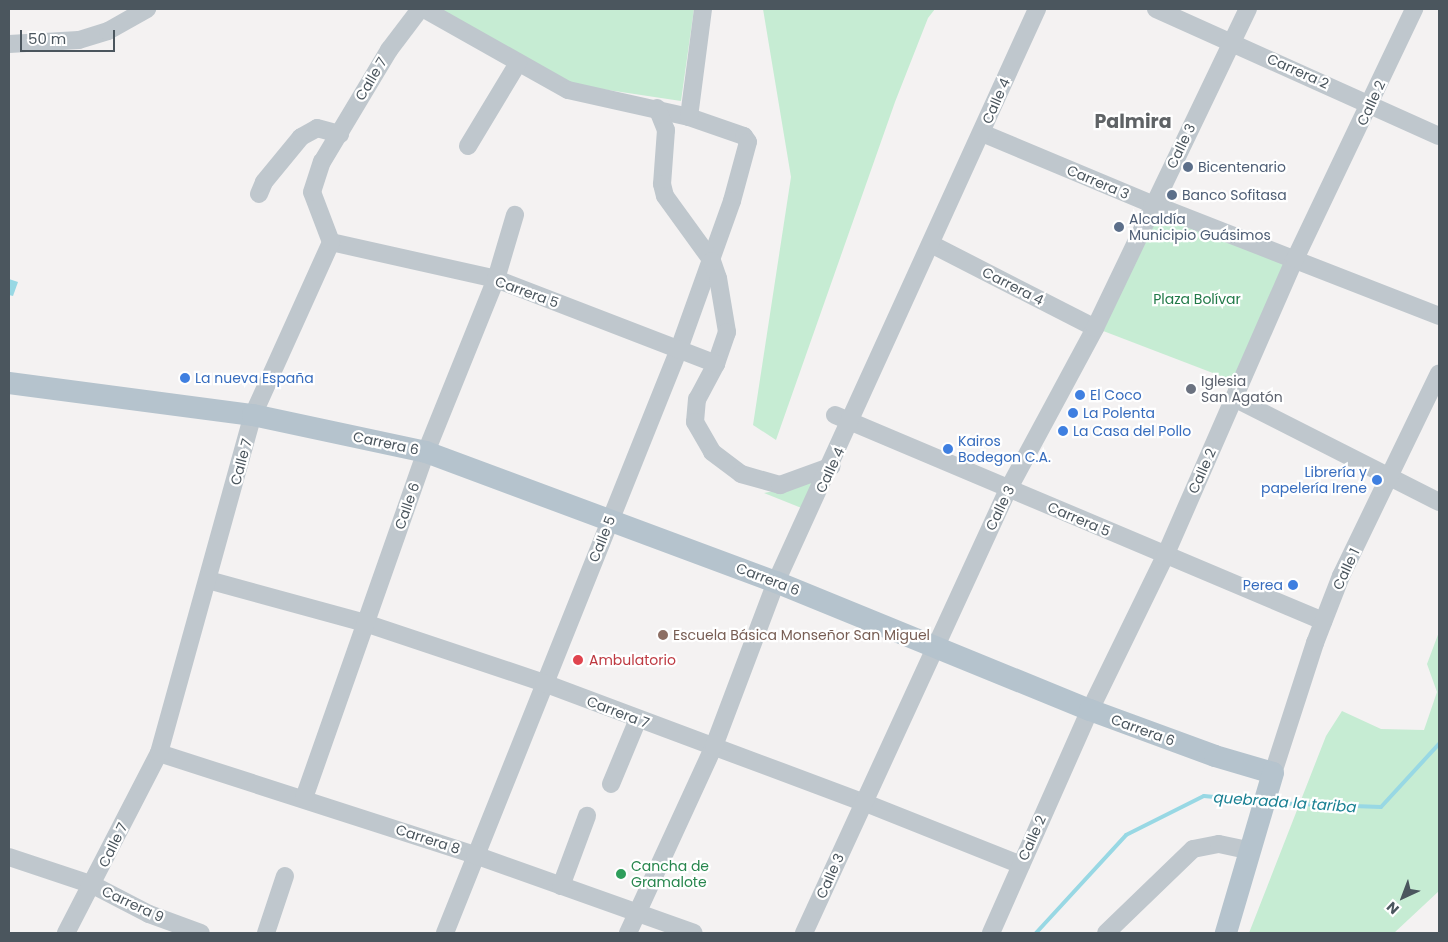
<!DOCTYPE html>
<html>
<head>
<meta charset="utf-8">
<style>
  body { margin:0 }
  #map { position:relative; width:1448px; height:942px; overflow:hidden; background:#f4f2f2; font-family:Poppins,sans-serif }
  div>[style] { position:absolute }
  [style*='--x'] { left:calc(var(--x)*1px); top:calc(var(--y)*1px); width:calc(var(--w)*1px); rotate:calc(var(--a)*1deg) }
  .green>* { inset:0; background:#c6ecd3; transform-origin:0 0 }
  .water>* { inset:0; background:#98d8e4 }
  .stream>* { height:4px; margin:-2px; padding:0 2px; transform-origin:2px; border-radius:2px; background:#98d8e4 }
  .minor>* { height:18px; margin:-9px; padding:0 9px; transform-origin:9px; border-radius:9px; background:#bfc7cd }
  .major>* { height:22px; margin:-11px; padding:0 11px; transform-origin:11px; border-radius:11px; background:#b5c3cd }
  .dots>* { width:14px; height:14px; translate:-50% -50%; box-sizing:border-box; border:2px solid #fff; border-radius:50% }
  span { translate:-50% -50%; white-space:nowrap; text-align:center; line-height:1.15; -webkit-text-stroke:4.5px #fff; paint-order:stroke }
  .street-label { font-size:14px; color:#4b565e }
  .service-label { font-size:14px; color:#4e5e75 }
  .left { translate:0 -50%; text-align:left }
  .park-label { font-size:14px; color:#227a49 }
  .shop-label { font-size:14px; color:#366cbe }
  .right { translate:-100% -50%; text-align:right }
  .worship-label { font-size:14px; color:#5b616d }
  .education-label { font-size:14px; color:#785e54 }
  .health-label { font-size:14px; color:#be3a42 }
  .leisure-label { font-size:14px; color:#27864d }
  .water-label { font-size:15px; color:#1a8093; font-style:italic }
  .district-label { font-size:19px; color:#5f6366; font-weight:700 }
  .frame { position:absolute; inset:0; border:10px solid #4b565e; pointer-events:none }
  .north { position:absolute; left:1378px; top:872px; width:50px; height:50px; -webkit-text-stroke:4px #fff; paint-order:stroke; rotate:223deg; font-size:14px; font-weight:700; line-height:20px; text-align:center; color:#4b565e }
  .north::after { content:''; display:block; margin:auto; width:18px; height:22px; background:#4b565e; clip-path:polygon(50% 0,100% 100%,50% 72%,0 100%) }
  .scale { position:absolute; left:20px; top:30px; width:95px; height:22px; box-sizing:border-box; border:2px solid #4b565e; border-top:0; padding-left:6px; font-size:15px; line-height:18px; white-space:nowrap; color:#4b565e; -webkit-text-stroke:4px #fff; paint-order:stroke }
</style>
</head>
<body>
<div id="map">
  <div class="green">
    <i style="clip-path:polygon(437px 9px,694px 9px,681px 101px,568px 84px)"></i>
    <i style="clip-path:polygon(763px 9px,935px 9px,928px 18px,895px 102px,776px 440px,753px 425px,791px 177px)"></i>
    <i style="left:1152px;top:204px;width:153px;height:136px;rotate:21deg"></i>
    <i style="clip-path:polygon(821px 476px,804px 509px,764px 493px,794px 487px)"></i>
    <i style="clip-path:polygon(1439px 632px,1439px 891px,1394px 933px,1249px 933px,1326px 736px,1342px 711px,1381px 729px,1424px 730px,1437px 692px,1427px 664px)"></i>
  </div>
  <div class="water">
    <i style="clip-path:polygon(9px 279px,18px 282px,13px 296px,9px 295px)"></i>
  </div>
  <div class="stream">
    <i style="--x:1271;--y:803;--w:110;--a:2.1"></i>
    <i style="--x:1381;--y:807;--w:86;--a:-47.4"></i>
    <i style="--x:1036;--y:933;--w:133;--a:-47.4"></i>
    <i style="--x:1126;--y:835;--w:87;--a:-26.6"></i>
    <i style="--x:1204;--y:796;--w:52;--a:5.5"></i>
  </div>
  <div class="minor">
    <i style="--x:424;--y:9;--w:165;--a:29.4"></i>
    <i style="--x:568;--y:90;--w:124;--a:12.6"></i>
    <i style="--x:689;--y:117;--w:58;--a:19.1"></i>
    <i style="--x:744;--y:136;--w:7;--a:56"></i>
    <i style="--x:748;--y:142;--w:61;--a:105.2"></i>
    <i style="--x:732;--y:201;--w:157;--a:109.7"></i>
    <i style="--x:679;--y:349;--w:629;--a:111.84"></i>
    <i style="--x:1156;--y:9;--w:310;--a:24.2"></i>
    <i style="--x:9;--y:44;--w:70;--a:-3.3"></i>
    <i style="--x:79;--y:40;--w:30;--a:-17"></i>
    <i style="--x:108;--y:31;--w:45;--a:-29.4"></i>
    <i style="--x:657;--y:108;--w:24;--a:68"></i>
    <i style="--x:666;--y:130;--w:54;--a:94.2"></i>
    <i style="--x:662;--y:184;--w:12;--a:76"></i>
    <i style="--x:665;--y:196;--w:80;--a:54.1"></i>
    <i style="--x:712;--y:261;--w:18;--a:71"></i>
    <i style="--x:718;--y:278;--w:55;--a:80.5"></i>
    <i style="--x:727;--y:332;--w:34;--a:109"></i>
    <i style="--x:716;--y:364;--w:40;--a:118"></i>
    <i style="--x:697;--y:399;--w:23;--a:95"></i>
    <i style="--x:695;--y:422;--w:34;--a:60"></i>
    <i style="--x:712;--y:452;--w:36;--a:37"></i>
    <i style="--x:741;--y:474;--w:41;--a:15.8"></i>
    <i style="--x:780;--y:485;--w:55;--a:-20.1"></i>
    <i style="--x:689;--y:117;--w:109;--a:-82.6"></i>
    <i style="--x:982;--y:133;--w:184;--a:22.7"></i>
    <i style="--x:1152;--y:204;--w:308;--a:21.3"></i>
    <i style="--x:468;--y:146;--w:97;--a:-58.9"></i>
    <i style="--x:259;--y:194;--w:13;--a:-67"></i>
    <i style="--x:264;--y:182;--w:58;--a:-50.6"></i>
    <i style="--x:301;--y:137;--w:18;--a:-29"></i>
    <i style="--x:317;--y:128;--w:24;--a:15"></i>
    <i style="--x:331;--y:242;--w:169;--a:12.6"></i>
    <i style="--x:496;--y:279;--w:236;--a:21.1"></i>
    <i style="--x:931;--y:244;--w:184;--a:27.1"></i>
    <i style="--x:1234;--y:398;--w:230;--a:26.9"></i>
    <i style="--x:835;--y:415;--w:530;--a:22.89"></i>
    <i style="--x:208;--y:580;--w:163;--a:15.3"></i>
    <i style="--x:365;--y:623;--w:189;--a:18.5"></i>
    <i style="--x:544;--y:683;--w:340;--a:20.5"></i>
    <i style="--x:863;--y:802;--w:170;--a:21.7"></i>
    <i style="--x:159;--y:753;--w:332;--a:17.9"></i>
    <i style="--x:475;--y:855;--w:232;--a:19.6"></i>
    <i style="--x:1273;--y:773;--w:137;--a:-72.1"></i>
    <i style="--x:1315;--y:643;--w:72;--a:-68.8"></i>
    <i style="--x:1341;--y:576;--w:225;--a:-64.2"></i>
    <i style="--x:611;--y:784;--w:70;--a:-67.4"></i>
    <i style="--x:304;--y:798;--w:367;--a:-70.6"></i>
    <i style="--x:426;--y:452;--w:187;--a:-68"></i>
    <i style="--x:496;--y:279;--w:67;--a:-73.5"></i>
    <i style="--x:9;--y:857;--w:89;--a:18.4"></i>
    <i style="--x:93;--y:885;--w:63;--a:27.4"></i>
    <i style="--x:149;--y:914;--w:55;--a:20.1"></i>
    <i style="--x:561;--y:886;--w:75;--a:-69.6"></i>
    <i style="--x:66;--y:933;--w:203;--a:-62.7"></i>
    <i style="--x:159;--y:753;--w:351;--a:-74.5"></i>
    <i style="--x:253;--y:415;--w:190;--a:-65.7"></i>
    <i style="--x:331;--y:242;--w:53;--a:-110.8"></i>
    <i style="--x:312;--y:192;--w:32;--a:-72"></i>
    <i style="--x:322;--y:162;--w:131;--a:-59.1"></i>
    <i style="--x:389;--y:50;--w:51;--a:-52.9"></i>
    <i style="--x:266;--y:933;--w:60;--a:-71.6"></i>
    <i style="--x:628;--y:933;--w:206;--a:-65.3"></i>
    <i style="--x:714;--y:746;--w:175;--a:-69.3"></i>
    <i style="--x:776;--y:582;--w:630;--a:-65.51"></i>
    <i style="--x:804;--y:933;--w:490;--a:-65.3"></i>
    <i style="--x:1009;--y:488;--w:182;--a:-61.7"></i>
    <i style="--x:1095;--y:328;--w:354;--a:-64.4"></i>
    <i style="--x:991;--y:933;--w:244;--a:-66.1"></i>
    <i style="--x:1090;--y:710;--w:171;--a:-64"></i>
    <i style="--x:1165;--y:556;--w:324;--a:-66.4"></i>
    <i style="--x:1295;--y:259;--w:277;--a:-64.5"></i>
    <i style="--x:1106;--y:933;--w:121;--a:-44"></i>
    <i style="--x:1193;--y:849;--w:26;--a:-11"></i>
    <i style="--x:1219;--y:844;--w:33;--a:12"></i>
  </div>
  <div class="major">
    <i style="--x:9;--y:383;--w:246;--a:7.5"></i>
    <i style="--x:253;--y:415;--w:177;--a:12.1"></i>
    <i style="--x:426;--y:452;--w:373;--a:20.4"></i>
    <i style="--x:776;--y:582;--w:339;--a:22.2"></i>
    <i style="--x:1090;--y:710;--w:133;--a:20.2"></i>
    <i style="--x:1215;--y:756;--w:60;--a:16.3"></i>
    <i style="--x:1273;--y:773;--w:167;--a:106.4"></i>
  </div>
  <div class="dots">
    <i style="left:1188px;top:167px;background:#5c6f8a"></i>
    <i style="left:1172px;top:195px;background:#5c6f8a"></i>
    <i style="left:1119px;top:227px;background:#5c6f8a"></i>
    <i style="left:185px;top:378px;background:#3f7fe0"></i>
    <i style="left:1191px;top:389px;background:#6b7280"></i>
    <i style="left:1080px;top:395px;background:#3f7fe0"></i>
    <i style="left:1073px;top:413px;background:#3f7fe0"></i>
    <i style="left:1063px;top:431px;background:#3f7fe0"></i>
    <i style="left:948px;top:449px;background:#3f7fe0"></i>
    <i style="left:1377px;top:480px;background:#3f7fe0"></i>
    <i style="left:1293px;top:585px;background:#3f7fe0"></i>
    <i style="left:663px;top:635px;background:#8d6e63"></i>
    <i style="left:578px;top:660px;background:#e0444e"></i>
    <i style="left:621px;top:874px;background:#2e9e5b"></i>
  </div>
  <div class="street-label">
    <span style="left:1298px;top:71px;rotate:24deg">Carrera 2</span>
    <span style="left:371px;top:79px;rotate:-59deg">Calle 7</span>
    <span style="left:996px;top:101px;rotate:-66deg">Calle 4</span>
    <span style="left:1371px;top:103px;rotate:-65deg">Calle 2</span>
    <span style="left:1181px;top:146px;rotate:-64deg">Calle 3</span>
    <span style="left:1098px;top:182px;rotate:23deg">Carrera 3</span>
    <span style="left:1013px;top:286px;rotate:27deg">Carrera 4</span>
    <span style="left:527px;top:292px;rotate:20deg">Carrera 5</span>
    <span style="left:386px;top:443px;rotate:12deg">Carrera 6</span>
    <span style="left:241px;top:462px;rotate:-75deg">Calle 7</span>
    <span style="left:830px;top:470px;rotate:-65deg">Calle 4</span>
    <span style="left:1202px;top:471px;rotate:-66deg">Calle 2</span>
    <span style="left:407px;top:506px;rotate:-71deg">Calle 6</span>
    <span style="left:1000px;top:508px;rotate:-64deg">Calle 3</span>
    <span style="left:1079px;top:519px;rotate:23deg">Carrera 5</span>
    <span style="left:602px;top:539px;rotate:-68deg">Calle 5</span>
    <span style="left:1346px;top:569px;rotate:-65deg">Calle 1</span>
    <span style="left:768px;top:579px;rotate:21deg">Carrera 6</span>
    <span style="left:618px;top:712px;rotate:21deg">Carrera 7</span>
    <span style="left:1143px;top:730px;rotate:20deg">Carrera 6</span>
    <span style="left:1032px;top:838px;rotate:-66deg">Calle 2</span>
    <span style="left:428px;top:839px;rotate:18deg">Carrera 8</span>
    <span style="left:113px;top:845px;rotate:-64deg">Calle 7</span>
    <span style="left:830px;top:876px;rotate:-66deg">Calle 3</span>
    <span style="left:133px;top:904px;rotate:25deg">Carrera 9</span>
  </div>
  <div class="service-label">
    <span class="left" style="left:1198px;top:167px">Bicentenario</span>
    <span class="left" style="left:1182px;top:195px">Banco Sofitasa</span>
    <span class="left" style="left:1129px;top:227px">Alcaldía<br>Municipio Guásimos</span>
  </div>
  <div class="park-label">
    <span style="left:1197px;top:299px">Plaza Bolívar</span>
  </div>
  <div class="shop-label">
    <span class="left" style="left:195px;top:378px">La nueva España</span>
    <span class="left" style="left:1090px;top:395px">El Coco</span>
    <span class="left" style="left:1083px;top:413px">La Polenta</span>
    <span class="left" style="left:1073px;top:431px">La Casa del Pollo</span>
    <span class="left" style="left:958px;top:449px">Kairos<br>Bodegon C.A.</span>
    <span class="right" style="left:1367px;top:480px">Librería y<br>papelería Irene</span>
    <span class="right" style="left:1283px;top:585px">Perea</span>
  </div>
  <div class="worship-label">
    <span class="left" style="left:1201px;top:389px">Iglesia<br>San Agatón</span>
  </div>
  <div class="education-label">
    <span class="left" style="left:673px;top:635px">Escuela Básica Monseñor San Miguel</span>
  </div>
  <div class="health-label">
    <span class="left" style="left:589px;top:660px">Ambulatorio</span>
  </div>
  <div class="leisure-label">
    <span class="left" style="left:631px;top:874px">Cancha de<br>Gramalote</span>
  </div>
  <div class="water-label">
    <span style="left:1285px;top:802px;rotate:4deg">quebrada la tariba</span>
  </div>
  <div class="district-label">
    <span style="left:1133px;top:122px">Palmira</span>
  </div>
  <div class="frame"></div>
  <div class="north">N</div>
  <div class="scale">50 m</div>
</div>
</body>
</html>
